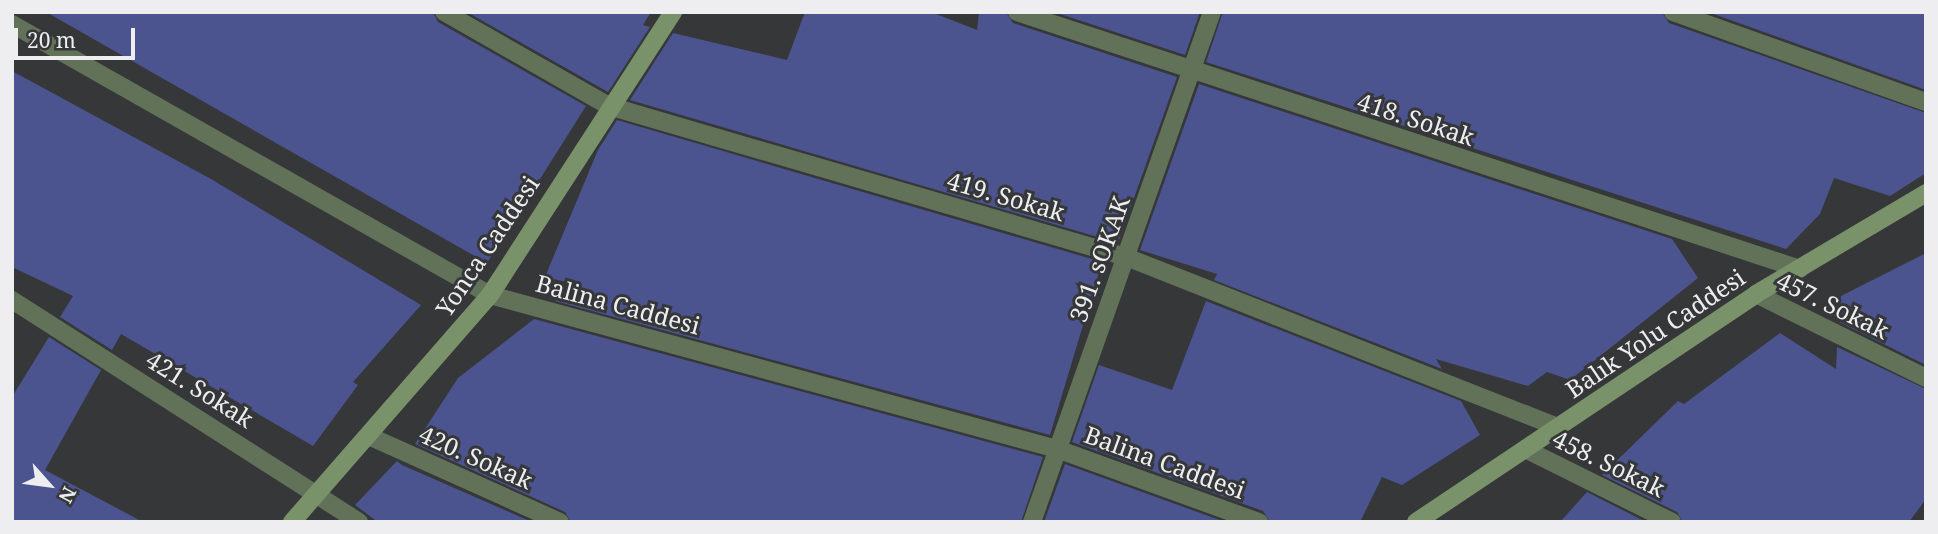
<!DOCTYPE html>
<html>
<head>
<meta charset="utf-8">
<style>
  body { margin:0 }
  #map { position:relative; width:1938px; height:534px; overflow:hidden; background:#363739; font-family:"Noto Serif",serif }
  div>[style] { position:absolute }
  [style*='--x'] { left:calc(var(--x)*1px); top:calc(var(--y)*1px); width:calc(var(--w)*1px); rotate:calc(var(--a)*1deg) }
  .building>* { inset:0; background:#4b548f }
  .street>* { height:18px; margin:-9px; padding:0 9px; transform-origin:9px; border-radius:9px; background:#627258 }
  .secondary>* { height:18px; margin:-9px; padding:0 9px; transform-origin:9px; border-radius:9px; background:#79926a }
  span { translate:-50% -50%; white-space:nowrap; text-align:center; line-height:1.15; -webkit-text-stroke:6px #363739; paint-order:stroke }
  .street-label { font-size:24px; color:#eeeef0 }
  .frame { position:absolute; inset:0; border:14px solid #eeeef0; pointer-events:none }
  .north { position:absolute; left:14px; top:450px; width:70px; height:70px; -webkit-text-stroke:5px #363739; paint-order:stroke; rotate:118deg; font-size:19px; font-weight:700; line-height:28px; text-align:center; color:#eeeef0 }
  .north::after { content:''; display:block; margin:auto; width:24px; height:32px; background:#eeeef0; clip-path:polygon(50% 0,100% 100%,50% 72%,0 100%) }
  .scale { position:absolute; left:14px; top:28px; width:121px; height:32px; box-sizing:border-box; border:4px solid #eeeef0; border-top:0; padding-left:9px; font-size:21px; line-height:24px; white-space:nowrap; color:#eeeef0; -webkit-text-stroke:5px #363739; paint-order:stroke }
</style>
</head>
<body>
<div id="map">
  <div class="building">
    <i style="clip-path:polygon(46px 12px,433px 12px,438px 22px,586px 106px,487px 263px)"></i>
    <i style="clip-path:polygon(467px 12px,651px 12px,643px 25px,650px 27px,608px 92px)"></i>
    <i style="clip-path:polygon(805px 12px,931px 12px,977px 30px,979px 12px,1006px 12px,1013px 23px,1177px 77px,1118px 243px,630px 100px,673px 33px,787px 60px)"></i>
    <i style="clip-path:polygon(1054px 12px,1200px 12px,1185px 55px)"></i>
    <i style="clip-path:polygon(1223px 12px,1662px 12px,1669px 23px,1926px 113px,1926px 173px,1890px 196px,1834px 178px,1820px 214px,1786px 249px,1206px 62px)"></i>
    <i style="clip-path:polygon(1708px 12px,1926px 12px,1926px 90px)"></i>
    <i style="clip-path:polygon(12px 71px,211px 179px,421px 305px,353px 382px,358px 385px,313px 446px,121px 334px,112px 350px,60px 317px,73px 296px,12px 267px)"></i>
    <i style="clip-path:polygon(1199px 84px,1672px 239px,1698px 278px,1570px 380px,1547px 372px,1528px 386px,1436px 359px,1442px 369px,1214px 280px,1217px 274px,1140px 250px)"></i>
    <i style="clip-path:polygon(617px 120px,1102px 262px,1050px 435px,555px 301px,575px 284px,545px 277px,598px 150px)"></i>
    <i style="clip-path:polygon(1926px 253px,1926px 365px,1839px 322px,1841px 296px)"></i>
    <i style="clip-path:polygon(1206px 301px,1461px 401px,1480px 435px,1402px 485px,1382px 477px,1360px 522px,1270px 522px,1263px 511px,1072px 442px,1099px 365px,1172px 390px)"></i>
    <i style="clip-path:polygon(534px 319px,1043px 457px,1021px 522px,571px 522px,565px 512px,415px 444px,458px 378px)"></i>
    <i style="clip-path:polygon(1780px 333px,1836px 369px,1837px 347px,1926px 389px,1926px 499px,1909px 522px,1683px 522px,1677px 512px,1602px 475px,1678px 401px,1684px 404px)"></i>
    <i style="clip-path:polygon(49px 337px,101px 370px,45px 470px,143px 522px,12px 522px,12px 397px)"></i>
    <i style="clip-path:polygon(397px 461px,402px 465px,532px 522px,378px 522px,355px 505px)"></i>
    <i style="clip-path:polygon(1065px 464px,1225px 522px,1044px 522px)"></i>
    <i style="clip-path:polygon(1587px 492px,1646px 522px,1560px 522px)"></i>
  </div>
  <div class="street">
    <i style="--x:444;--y:12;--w:190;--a:29.7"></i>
    <i style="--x:609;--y:106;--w:539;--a:16.28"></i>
    <i style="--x:1126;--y:257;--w:463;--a:21.5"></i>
    <i style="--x:1017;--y:12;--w:824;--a:18.17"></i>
    <i style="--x:1673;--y:12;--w:269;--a:19.6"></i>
    <i style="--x:12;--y:24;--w:549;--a:29.55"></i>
    <i style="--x:490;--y:295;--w:588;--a:15.2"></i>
    <i style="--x:1057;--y:449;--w:215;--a:19.9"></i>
    <i style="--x:1756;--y:294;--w:190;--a:26.3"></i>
    <i style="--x:12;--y:300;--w:412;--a:32.6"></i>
    <i style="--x:371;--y:437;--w:207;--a:24.2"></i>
    <i style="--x:1525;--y:449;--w:164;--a:26.4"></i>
    <i style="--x:1032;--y:522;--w:541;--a:-70.56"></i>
  </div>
  <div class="secondary">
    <i style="--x:292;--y:522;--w:301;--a:-48.9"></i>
    <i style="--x:490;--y:295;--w:337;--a:-57.1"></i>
    <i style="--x:1416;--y:522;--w:409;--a:-33.8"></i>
    <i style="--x:1756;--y:294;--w:198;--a:-30.7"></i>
  </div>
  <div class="street-label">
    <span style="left:1416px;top:119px;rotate:18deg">418. Sokak</span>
    <span style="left:1006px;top:196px;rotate:16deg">419. Sokak</span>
    <span style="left:487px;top:246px;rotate:-56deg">Yonca Caddesi</span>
    <span style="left:1099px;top:259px;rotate:-70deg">391. sOKAK</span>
    <span style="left:618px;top:304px;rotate:15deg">Balina Caddesi</span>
    <span style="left:1833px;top:305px;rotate:26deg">457. Sokak</span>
    <span style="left:1655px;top:333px;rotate:-34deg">Balık Yolu Caddesi</span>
    <span style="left:200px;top:389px;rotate:32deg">421. Sokak</span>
    <span style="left:476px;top:457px;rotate:24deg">420. Sokak</span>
    <span style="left:1165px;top:462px;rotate:20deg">Balina Caddesi</span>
    <span style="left:1609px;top:463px;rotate:26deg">458. Sokak</span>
  </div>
  <div class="frame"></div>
  <div class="north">N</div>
  <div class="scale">20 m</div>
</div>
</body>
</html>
